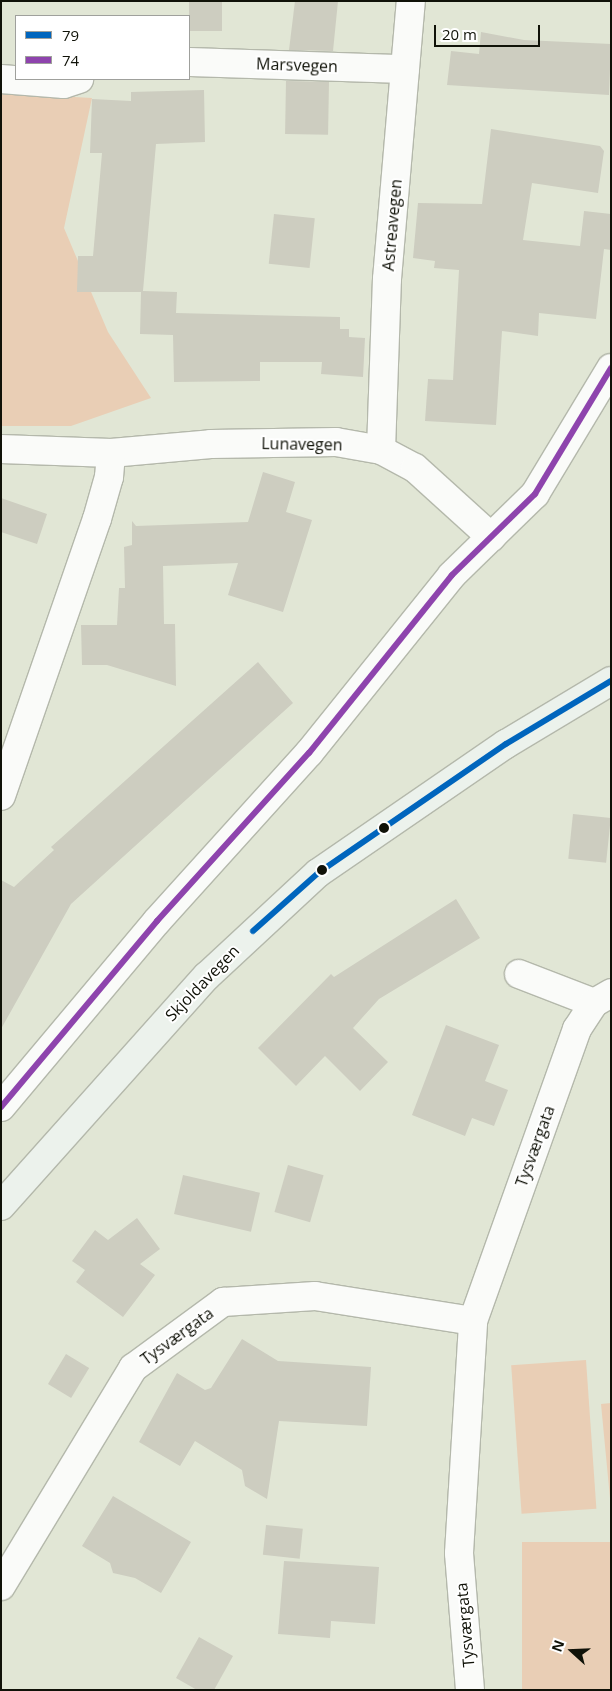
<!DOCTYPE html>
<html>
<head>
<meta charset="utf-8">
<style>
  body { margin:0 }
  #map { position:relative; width:612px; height:1691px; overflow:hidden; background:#e1e6d5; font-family:"Open Sans",sans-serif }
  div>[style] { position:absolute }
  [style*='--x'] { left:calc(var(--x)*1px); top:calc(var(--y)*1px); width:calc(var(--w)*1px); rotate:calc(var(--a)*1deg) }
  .green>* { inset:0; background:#e9ceb5; transform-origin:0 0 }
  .building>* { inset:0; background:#cdcdc0; transform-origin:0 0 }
  .roads { filter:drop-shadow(1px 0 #b4b8ab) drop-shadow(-1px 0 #b4b8ab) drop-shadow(0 1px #b4b8ab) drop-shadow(0 -1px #b4b8ab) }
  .street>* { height:28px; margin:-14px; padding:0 14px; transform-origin:14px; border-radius:14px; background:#fafbf9 }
  .secondary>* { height:28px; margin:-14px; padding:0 14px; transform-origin:14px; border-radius:14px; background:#ecf2ec }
  .bus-1>* { height:6px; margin:-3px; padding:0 3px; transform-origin:3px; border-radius:3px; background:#0065bd }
  .bus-2>* { height:6px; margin:-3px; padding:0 3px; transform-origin:3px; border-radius:3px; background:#8e44ad }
  .dots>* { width:14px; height:14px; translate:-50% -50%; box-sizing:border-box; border:2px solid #fff; border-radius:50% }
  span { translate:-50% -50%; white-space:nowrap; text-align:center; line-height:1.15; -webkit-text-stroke:4px #fff; paint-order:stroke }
  .street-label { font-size:16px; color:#101208 }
  .frame { position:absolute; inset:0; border:2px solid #101208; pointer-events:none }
  .legend { position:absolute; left:15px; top:15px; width:175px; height:65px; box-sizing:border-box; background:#fff; border:1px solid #9fa09c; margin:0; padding:6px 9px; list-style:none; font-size:15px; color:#101208 }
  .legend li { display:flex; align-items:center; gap:10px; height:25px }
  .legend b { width:25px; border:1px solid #9fa09c }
  .north { position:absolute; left:547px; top:1626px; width:50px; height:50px; -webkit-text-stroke:4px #fff; paint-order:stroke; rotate:290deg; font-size:14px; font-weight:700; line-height:20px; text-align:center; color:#101208 }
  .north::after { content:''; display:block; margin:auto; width:18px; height:22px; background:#101208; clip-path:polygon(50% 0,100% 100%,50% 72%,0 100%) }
  .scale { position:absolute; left:434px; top:25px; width:106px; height:22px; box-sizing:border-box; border:2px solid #101208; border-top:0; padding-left:6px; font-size:15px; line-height:18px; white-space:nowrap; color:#101208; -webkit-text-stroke:4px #fff; paint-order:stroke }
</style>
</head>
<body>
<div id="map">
  <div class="green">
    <i style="clip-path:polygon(1px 93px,92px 98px,64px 228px,108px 332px,151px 398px,71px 426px,1px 426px)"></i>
    <i style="left:586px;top:1360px;width:149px;height:75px;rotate:86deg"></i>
    <i style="clip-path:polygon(611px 1403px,611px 1498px,610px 1498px,601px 1404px)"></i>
    <i style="left:611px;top:1542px;width:148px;height:89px;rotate:90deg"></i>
  </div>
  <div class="building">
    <i style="left:189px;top:1px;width:33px;height:30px"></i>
    <i style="clip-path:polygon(295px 1px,338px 1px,333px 51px,289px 50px)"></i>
    <i style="clip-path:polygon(481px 32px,524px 40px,611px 44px,609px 95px,447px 85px,451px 51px,479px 54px)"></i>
    <i style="left:286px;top:81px;width:43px;height:53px;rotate:1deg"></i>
    <i style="clip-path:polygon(204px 90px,205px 142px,156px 144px,143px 291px,177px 292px,176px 313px,340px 317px,340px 329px,349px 329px,349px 337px,365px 338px,363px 377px,321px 374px,322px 362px,260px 362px,260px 381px,174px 382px,173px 335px,140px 334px,141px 292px,77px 292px,78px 256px,93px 256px,102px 153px,90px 153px,92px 99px,131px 101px,131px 92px)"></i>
    <i style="clip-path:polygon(491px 129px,600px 146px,604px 151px,598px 193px,532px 183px,523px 240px,580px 246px,584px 211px,611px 214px,611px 250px,604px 249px,596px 319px,539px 313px,538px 336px,502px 331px,496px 425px,425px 421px,428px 379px,453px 380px,459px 270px,434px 268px,435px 261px,413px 258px,418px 203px,482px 204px)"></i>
    <i style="left:274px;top:214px;width:41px;height:50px;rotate:6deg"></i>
    <i style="clip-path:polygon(263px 472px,295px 482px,286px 512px,312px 520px,283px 612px,228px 595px,238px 563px,163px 566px,164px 624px,175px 624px,176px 686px,107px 665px,82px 665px,81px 625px,117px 625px,119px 588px,125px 588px,124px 547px,132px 545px,132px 521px,136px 526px,248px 522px)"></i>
    <i style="clip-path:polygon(1px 498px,47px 514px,37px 544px,1px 532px)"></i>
    <i style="clip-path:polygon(258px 662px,293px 703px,71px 904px,1px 1029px,1px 880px,14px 887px,54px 850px,51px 847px)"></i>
    <i style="left:573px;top:814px;width:38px;height:45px;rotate:6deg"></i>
    <i style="clip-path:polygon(456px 899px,480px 938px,379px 999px,353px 1028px,388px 1062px,360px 1091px,325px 1056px,296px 1086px,258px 1048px,331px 974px,334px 977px)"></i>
    <i style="clip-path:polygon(446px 1025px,499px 1045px,485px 1081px,508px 1090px,494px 1126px,472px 1118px,465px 1136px,412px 1115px)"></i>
    <i style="left:288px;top:1165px;width:37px;height:49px;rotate:16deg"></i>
    <i style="left:183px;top:1175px;width:79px;height:40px;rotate:13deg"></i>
    <i style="clip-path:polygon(137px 1218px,160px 1249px,140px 1264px,155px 1275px,123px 1317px,76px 1282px,85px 1270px,72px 1261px,95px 1230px,108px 1240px)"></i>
    <i style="clip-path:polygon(242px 1339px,278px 1361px,371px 1367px,367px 1426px,279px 1421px,267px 1499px,245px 1486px,242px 1470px,195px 1441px,180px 1466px,139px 1442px,177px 1373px,205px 1390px,211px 1388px)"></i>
    <i style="left:66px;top:1354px;width:27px;height:35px;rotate:31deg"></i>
    <i style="clip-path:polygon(113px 1496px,191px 1542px,161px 1593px,135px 1578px,113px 1573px,110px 1563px,82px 1546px)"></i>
    <i style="left:266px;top:1525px;width:37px;height:30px;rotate:6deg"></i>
    <i style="clip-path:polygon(284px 1561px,379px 1567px,375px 1624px,331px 1621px,330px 1638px,278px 1634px)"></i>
    <i style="clip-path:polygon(199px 1637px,233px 1656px,214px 1690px,197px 1690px,176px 1678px)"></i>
  </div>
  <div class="roads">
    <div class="street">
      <i style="--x:189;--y:62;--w:216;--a:1.9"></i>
      <i style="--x:1;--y:79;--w:63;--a:4.5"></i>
      <i style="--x:64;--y:84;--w:16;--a:-18"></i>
      <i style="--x:1;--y:449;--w:110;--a:2.1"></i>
      <i style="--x:111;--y:453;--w:100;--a:-5.1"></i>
      <i style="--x:211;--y:444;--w:125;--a:-0.9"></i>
      <i style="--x:336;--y:442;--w:46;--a:10.1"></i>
      <i style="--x:381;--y:450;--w:38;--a:28"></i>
      <i style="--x:415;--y:468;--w:103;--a:42.2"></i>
      <i style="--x:381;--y:450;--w:171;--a:-88"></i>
      <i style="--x:387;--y:279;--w:279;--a:-85.1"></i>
      <i style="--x:1;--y:796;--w:293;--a:-70.9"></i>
      <i style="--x:97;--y:519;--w:44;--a:-74.1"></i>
      <i style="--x:109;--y:477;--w:24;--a:-85"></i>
      <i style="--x:519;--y:974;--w:80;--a:21.1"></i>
      <i style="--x:1;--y:1107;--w:243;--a:-50"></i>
      <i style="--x:157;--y:921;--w:227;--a:-47.9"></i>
      <i style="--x:309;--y:753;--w:228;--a:-51.2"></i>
      <i style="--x:452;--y:575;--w:116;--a:-44.3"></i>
      <i style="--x:535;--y:494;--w:147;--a:-58.9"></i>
      <i style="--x:1;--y:1586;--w:255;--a:-58.8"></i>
      <i style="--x:133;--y:1368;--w:112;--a:-36.3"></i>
      <i style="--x:223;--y:1302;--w:92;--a:-3.7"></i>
      <i style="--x:315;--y:1296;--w:160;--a:9"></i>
      <i style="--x:470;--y:1690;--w:137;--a:-94.6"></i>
      <i style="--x:459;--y:1553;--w:232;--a:-86.5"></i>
      <i style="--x:473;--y:1321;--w:310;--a:-70.4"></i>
      <i style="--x:577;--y:1029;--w:31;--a:-57"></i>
      <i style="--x:594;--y:1003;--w:20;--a:-30"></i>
    </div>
    <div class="secondary">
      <i style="--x:1;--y:1206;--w:309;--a:-48.2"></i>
      <i style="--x:207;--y:976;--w:151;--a:-42.9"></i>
      <i style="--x:318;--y:873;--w:228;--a:-34.5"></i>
      <i style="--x:506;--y:744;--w:122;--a:-31"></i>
    </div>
  </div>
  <div class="bus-1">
    <i style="--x:253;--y:931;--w:87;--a:-41.7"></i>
    <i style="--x:318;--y:873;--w:228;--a:-34.5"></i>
    <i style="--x:506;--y:744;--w:122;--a:-31"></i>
  </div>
  <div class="bus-2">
    <i style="--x:1;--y:1107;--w:243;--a:-50"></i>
    <i style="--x:157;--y:921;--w:227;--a:-47.9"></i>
    <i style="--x:309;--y:753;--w:228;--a:-51.2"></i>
    <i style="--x:452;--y:575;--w:116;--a:-44.3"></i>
    <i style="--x:535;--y:494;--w:147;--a:-58.9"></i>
  </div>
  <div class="dots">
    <i style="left:384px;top:828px;background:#101208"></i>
    <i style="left:322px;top:870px;background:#101208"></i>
  </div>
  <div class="street-label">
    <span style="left:297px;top:65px;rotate:2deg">Marsvegen</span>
    <span style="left:392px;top:225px;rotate:-85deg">Astreavegen</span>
    <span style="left:302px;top:444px;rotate:1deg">Lunavegen</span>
    <span style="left:202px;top:983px;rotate:-46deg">Skjoldavegen</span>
    <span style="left:535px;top:1146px;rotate:-70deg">Tysværgata</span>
    <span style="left:177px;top:1336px;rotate:-36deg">Tysværgata</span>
    <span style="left:465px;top:1625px;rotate:-95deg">Tysværgata</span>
  </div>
  <div class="frame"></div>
  <ul class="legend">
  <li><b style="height:6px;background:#0065bd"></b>79</li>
  <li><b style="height:6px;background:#8e44ad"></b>74</li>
  </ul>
  <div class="north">N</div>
  <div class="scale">20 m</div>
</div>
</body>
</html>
